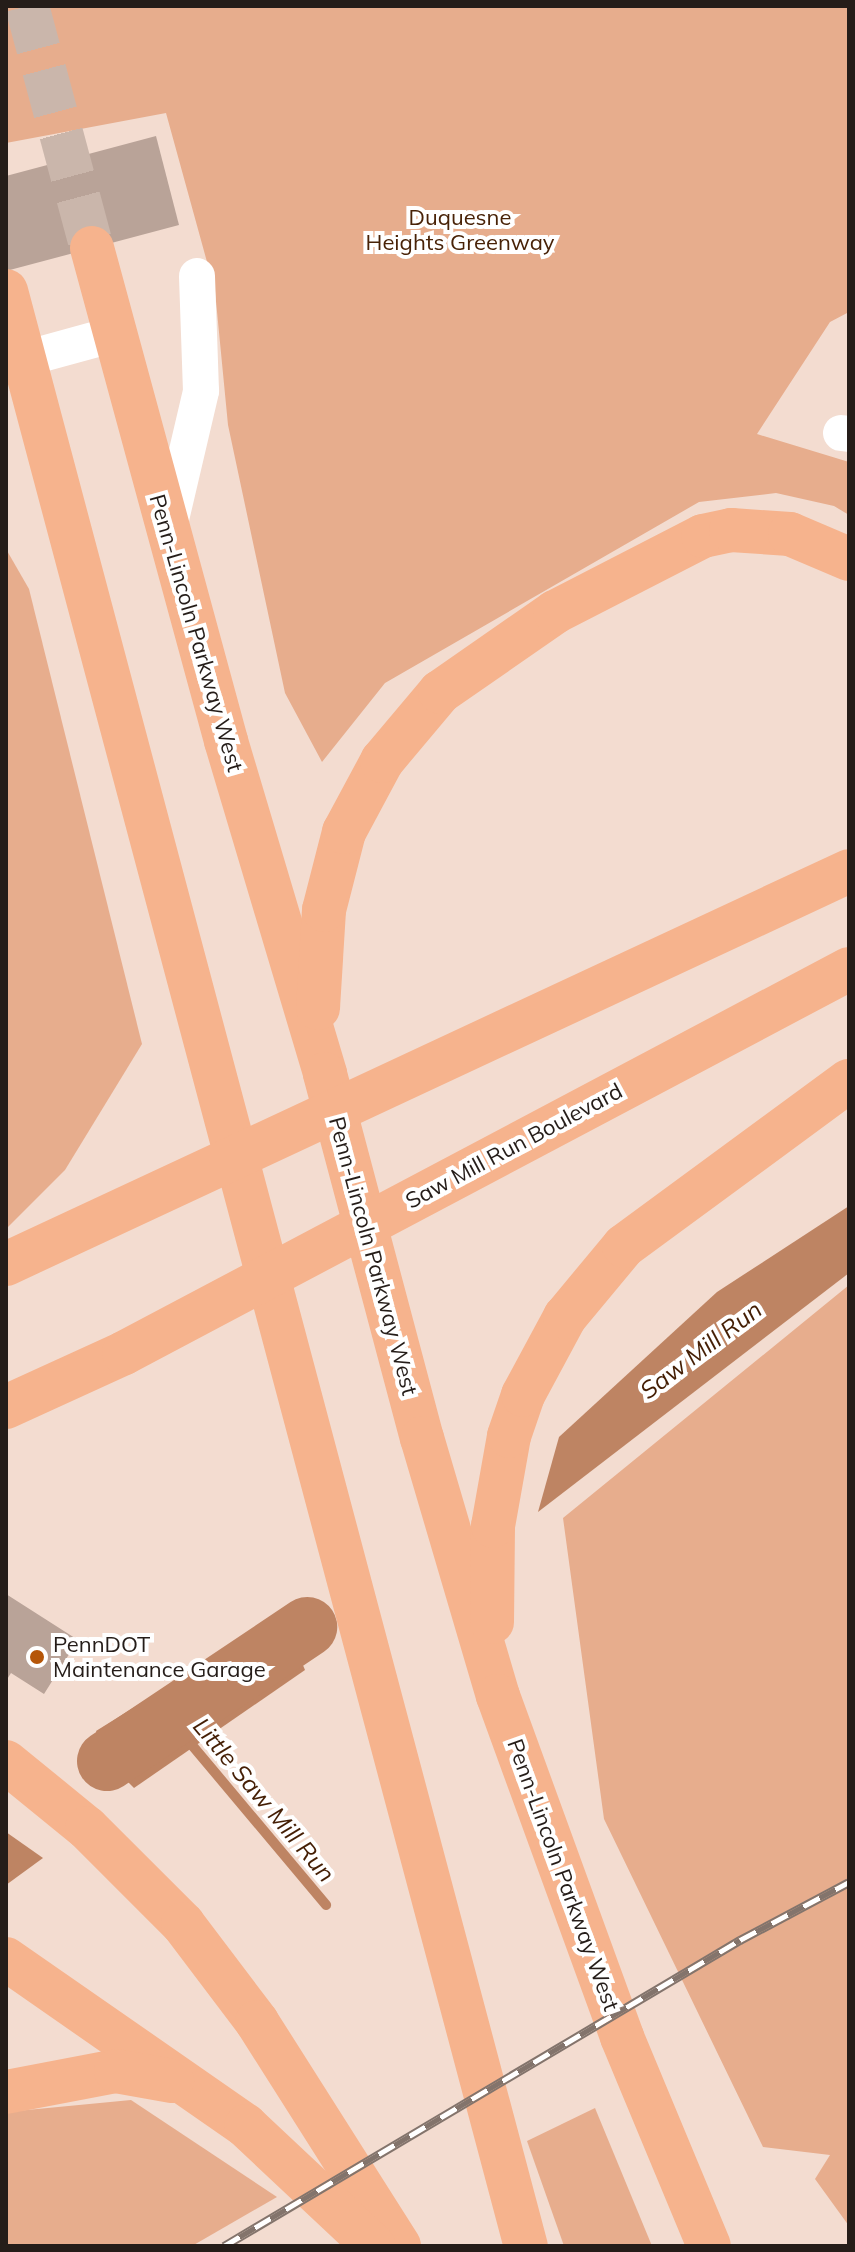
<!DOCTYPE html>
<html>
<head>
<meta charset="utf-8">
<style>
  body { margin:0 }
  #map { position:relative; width:855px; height:2252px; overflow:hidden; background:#f3dcd0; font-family:Mulish,sans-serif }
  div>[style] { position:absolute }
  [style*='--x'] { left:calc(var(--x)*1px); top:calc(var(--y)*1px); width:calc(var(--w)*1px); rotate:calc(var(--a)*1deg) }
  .green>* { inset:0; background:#e7ad8d }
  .water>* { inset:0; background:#be8463 }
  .stream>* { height:10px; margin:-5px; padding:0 5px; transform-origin:5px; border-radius:5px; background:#be8463 }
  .river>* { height:60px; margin:-30px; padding:0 30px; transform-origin:30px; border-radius:30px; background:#be8463 }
  .building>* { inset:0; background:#b9a398 }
  .highway-tunnel>* { height:44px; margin-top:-22px; transform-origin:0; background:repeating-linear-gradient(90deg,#cab6ab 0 44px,transparent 0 66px) }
  .minor>* { height:36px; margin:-18px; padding:0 18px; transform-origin:18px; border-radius:18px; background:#fff }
  .highway>* { height:44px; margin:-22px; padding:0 22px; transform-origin:22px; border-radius:22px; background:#f6b38d }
  .rail>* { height:9px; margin-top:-4.5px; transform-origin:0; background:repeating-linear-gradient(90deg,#fff 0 18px,#83746c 0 36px); box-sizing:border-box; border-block:2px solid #83746c }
  .dots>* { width:22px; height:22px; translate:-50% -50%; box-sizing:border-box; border:4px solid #fff; border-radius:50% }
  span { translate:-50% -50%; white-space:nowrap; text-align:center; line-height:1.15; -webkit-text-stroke:8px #fff; paint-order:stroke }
  .park-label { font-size:22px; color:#482207 }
  .street-label { font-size:22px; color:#251d19 }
  .poi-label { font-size:22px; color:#251d19 }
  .left { translate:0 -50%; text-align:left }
  .water-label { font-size:24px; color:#441e04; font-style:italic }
  .frame { position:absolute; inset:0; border:8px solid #251d19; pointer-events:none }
</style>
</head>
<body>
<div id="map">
  <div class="green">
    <i style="clip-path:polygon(6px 6px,849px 6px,849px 312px,830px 322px,757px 434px,849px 462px,849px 515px,834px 506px,776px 493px,699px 502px,385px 683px,322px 762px,285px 693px,228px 425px,215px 291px,166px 113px,6px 143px)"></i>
    <i style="clip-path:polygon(6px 549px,29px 589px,142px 1044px,65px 1170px,6px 1229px)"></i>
    <i style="clip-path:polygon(849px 1285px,849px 2226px,815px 2179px,830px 2155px,763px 2147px,604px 1819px,563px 1518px)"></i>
    <i style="clip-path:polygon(131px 2100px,277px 2197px,192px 2246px,6px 2246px,6px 2112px)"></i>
    <i style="clip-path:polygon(595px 2108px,652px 2246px,564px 2246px,527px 2141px)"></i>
  </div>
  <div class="water">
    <i style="clip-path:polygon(849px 1206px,849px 1273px,538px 1512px,559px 1437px,717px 1292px)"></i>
    <i style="clip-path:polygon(282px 1615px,305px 1670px,134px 1788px,107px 1761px,96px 1731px)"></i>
    <i style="clip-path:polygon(6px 1832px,43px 1858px,6px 1885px)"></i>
  </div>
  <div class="stream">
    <i style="--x:186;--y:1738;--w:218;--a:50"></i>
  </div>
  <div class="river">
    <i style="--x:107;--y:1761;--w:241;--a:-33.8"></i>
  </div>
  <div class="building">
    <i style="clip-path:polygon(156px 136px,179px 225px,6px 271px,6px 176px)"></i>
    <i style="clip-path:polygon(6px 1594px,78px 1640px,44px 1694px,11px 1673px,6px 1681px)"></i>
  </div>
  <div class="highway-tunnel">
    <i style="--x:27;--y:6;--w:251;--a:75"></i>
  </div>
  <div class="minor">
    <i style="--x:24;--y:359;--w:94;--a:-15.4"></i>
    <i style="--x:841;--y:433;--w:8;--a:7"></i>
    <i style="--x:168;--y:532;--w:145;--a:-76.8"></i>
    <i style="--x:201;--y:391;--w:115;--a:-92"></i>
  </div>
  <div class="highway">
    <i style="--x:92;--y:248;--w:511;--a:74.79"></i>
    <i style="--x:226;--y:741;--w:347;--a:73.4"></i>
    <i style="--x:325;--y:1074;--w:377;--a:75.1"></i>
    <i style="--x:422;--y:1438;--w:269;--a:73.6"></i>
    <i style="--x:498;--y:1696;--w:363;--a:70"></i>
    <i style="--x:622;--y:2037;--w:226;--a:67.4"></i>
    <i style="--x:6;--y:291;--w:2023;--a:75.11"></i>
    <i style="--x:318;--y:1008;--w:98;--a:-86.5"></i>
    <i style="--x:324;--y:910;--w:81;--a:-75.6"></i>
    <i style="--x:344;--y:832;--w:81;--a:-61.8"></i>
    <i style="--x:382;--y:761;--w:90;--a:-50"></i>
    <i style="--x:440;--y:692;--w:140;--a:-34.8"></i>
    <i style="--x:555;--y:612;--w:166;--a:-27.2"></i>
    <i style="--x:703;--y:536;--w:29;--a:-12"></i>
    <i style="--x:731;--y:530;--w:59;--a:3.9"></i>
    <i style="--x:790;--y:534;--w:64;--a:23"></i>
    <i style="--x:6;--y:1264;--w:930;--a:-24.99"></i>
    <i style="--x:6;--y:1407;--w:130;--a:-24.6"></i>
    <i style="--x:124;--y:1353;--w:820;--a:-27.91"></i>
    <i style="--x:492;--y:1622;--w:96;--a:-89.4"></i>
    <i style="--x:493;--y:1526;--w:91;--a:-79.9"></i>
    <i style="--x:509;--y:1436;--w:43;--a:-71.1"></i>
    <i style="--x:523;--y:1395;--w:89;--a:-61.7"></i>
    <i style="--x:565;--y:1317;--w:92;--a:-50.3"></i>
    <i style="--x:624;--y:1246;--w:279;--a:-36.3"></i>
    <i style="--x:6;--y:1762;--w:104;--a:39.2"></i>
    <i style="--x:87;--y:1828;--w:136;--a:45"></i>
    <i style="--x:183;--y:1924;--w:123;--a:52.9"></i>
    <i style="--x:257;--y:2022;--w:265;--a:57.6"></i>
    <i style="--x:6;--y:1959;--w:292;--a:34.8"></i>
    <i style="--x:246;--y:2126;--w:175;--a:43.2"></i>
    <i style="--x:6;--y:2092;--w:112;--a:-10.8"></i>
    <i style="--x:116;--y:2071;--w:57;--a:10.1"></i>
  </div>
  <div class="rail">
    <i style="--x:224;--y:2246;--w:600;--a:-30.67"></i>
    <i style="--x:740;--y:1940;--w:123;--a:-28"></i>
  </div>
  <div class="dots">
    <i style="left:37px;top:1657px;background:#b55609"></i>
  </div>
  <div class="park-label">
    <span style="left:460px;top:230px">Duquesne<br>Heights Greenway</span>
  </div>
  <div class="street-label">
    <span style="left:196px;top:633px;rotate:74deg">Penn-Lincoln Parkway West</span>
    <span style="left:514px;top:1146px;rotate:-28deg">Saw Mill Run Boulevard</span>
    <span style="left:373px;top:1256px;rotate:75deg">Penn-Lincoln Parkway West</span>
    <span style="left:563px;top:1875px;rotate:70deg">Penn-Lincoln Parkway West</span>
  </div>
  <div class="poi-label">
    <span class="left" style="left:53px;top:1657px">PennDOT<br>Maintenance Garage</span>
  </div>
  <div class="water-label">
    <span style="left:701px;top:1350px;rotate:-37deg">Saw Mill Run</span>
    <span style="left:264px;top:1800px;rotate:50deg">Little Saw Mill Run</span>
  </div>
  <div class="frame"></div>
</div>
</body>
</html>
